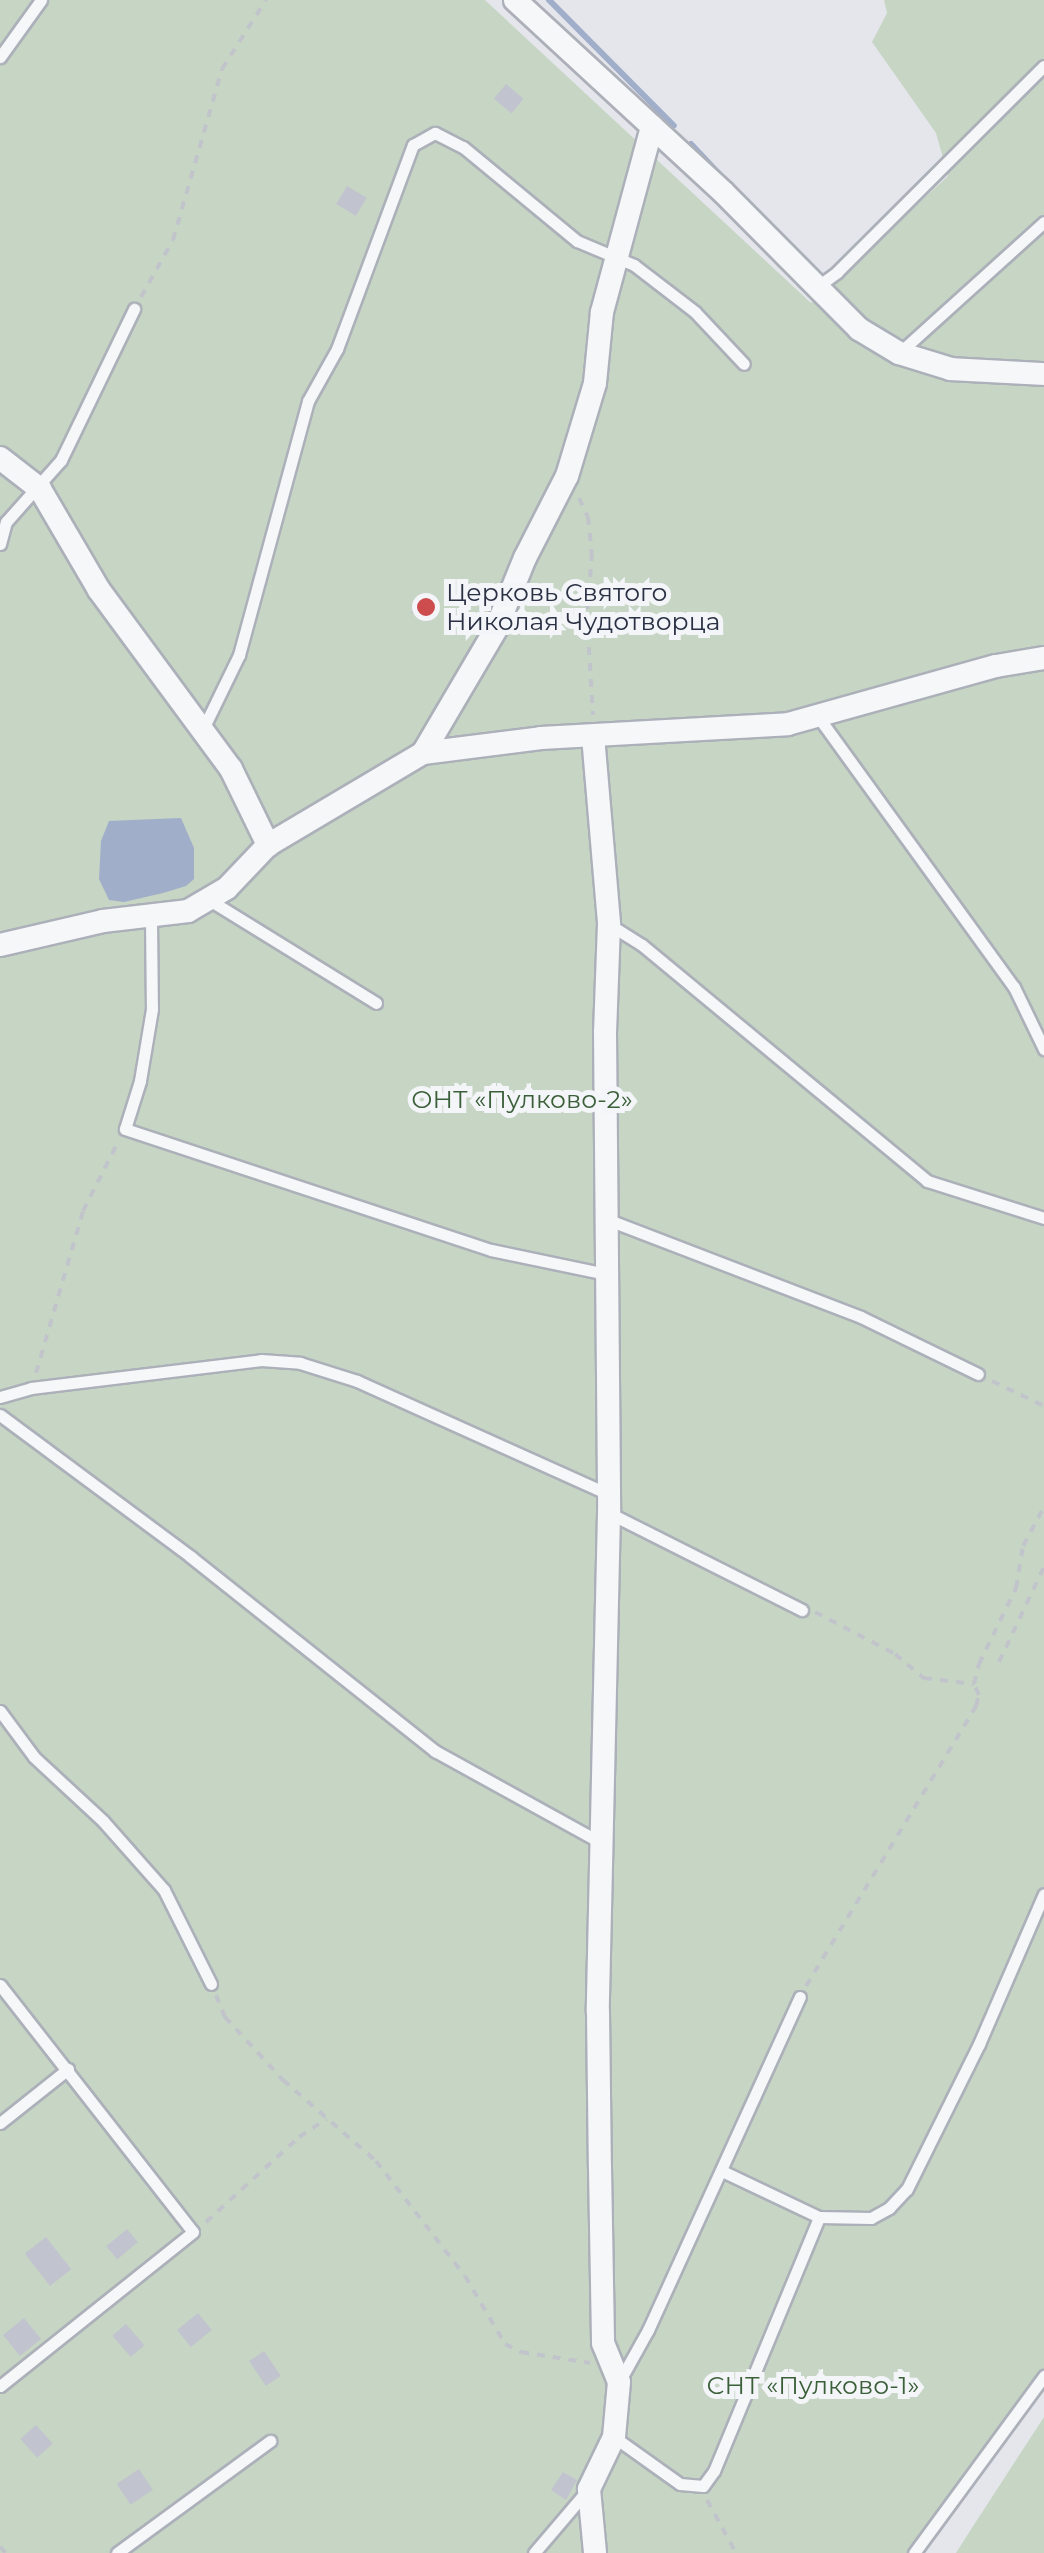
<!DOCTYPE html>
<html>
<head>
<meta charset="utf-8">
<style>
  body { margin:0 }
  #map { position:relative; width:1044px; height:2553px; overflow:hidden; background:#e4e6eb; font-family:Montserrat,sans-serif }
  div>[style] { position:absolute }
  [style*='--x'] { left:calc(var(--x)*1px); top:calc(var(--y)*1px); width:calc(var(--w)*1px); rotate:calc(var(--a)*1deg) }
  .green>* { inset:0; background:#c7d5c5 }
  .water>* { inset:0; background:#a0aeca }
  .stream>* { height:6px; margin:-3px; padding:0 3px; transform-origin:3px; border-radius:3px; background:#a0aeca }
  .building>* { inset:0; background:#c1c4ce; transform-origin:0 0 }
  .path>* { height:4px; margin-top:-2px; transform-origin:0; background:repeating-linear-gradient(90deg,#c1c4ca 0 8px,transparent 0 16px) }
  .roads { filter:drop-shadow(2px 0 #acb0b9) drop-shadow(-2px 0 #acb0b9) drop-shadow(0 2px #acb0b9) drop-shadow(0 -2px #acb0b9) }
  .lane>* { height:11px; margin:-5.5px; padding:0 5.5px; transform-origin:5.5px; border-radius:5.5px; background:#f6f7f9 }
  .street>* { height:22px; margin:-11px; padding:0 11px; transform-origin:11px; border-radius:11px; background:#f6f7f9 }
  .dots>* { width:28px; height:28px; translate:-50% -50%; box-sizing:border-box; border:5px solid #f3f5f8; border-radius:50% }
  span { translate:-50% -50%; white-space:nowrap; text-align:center; line-height:1.15; -webkit-text-stroke:10px #f3f5f8; paint-order:stroke }
  .poi-label { font-size:25px; color:#2b3144 }
  .left { translate:0 -50%; text-align:left }
  .park-label { font-size:25px; color:#3b5f39 }
</style>
</head>
<body>
<div id="map">
  <div class="green">
    <i style="clip-path:polygon(0 0,485px 0,811px 303px,948px 176px,936px 133px,872px 42px,887px 13px,884px 0,1044px 0,1044px 2376px,916px 2553px,0 2553px)"></i>
    <i style="clip-path:polygon(1044px 2417px,1044px 2553px,956px 2553px,968px 2534px)"></i>
  </div>
  <div class="water">
    <i style="clip-path:polygon(181px 818px,194px 848px,194px 879px,186px 886px,163px 893px,124px 902px,109px 900px,99px 879px,101px 841px,109px 821px)"></i>
  </div>
  <div class="stream">
    <i style="--x:549;--y:0;--w:177;--a:45.2"></i>
    <i style="--x:691;--y:144;--w:44;--a:46.8"></i>
  </div>
  <div class="building">
    <i style="left:506px;top:84px;width:23px;height:19px;rotate:40deg"></i>
    <i style="left:347px;top:186px;width:23px;height:21px;rotate:31deg"></i>
    <i style="left:421px;top:593px;width:20px;height:22px;rotate:27deg"></i>
    <i style="left:127px;top:2229px;width:17px;height:27px;rotate:50deg"></i>
    <i style="left:46px;top:2237px;width:41px;height:27px;rotate:52deg"></i>
    <i style="left:198px;top:2313px;width:22px;height:27px;rotate:51deg"></i>
    <i style="left:24px;top:2318px;width:27px;height:27px;rotate:51deg"></i>
    <i style="left:126px;top:2324px;width:28px;height:18px;rotate:49deg"></i>
    <i style="left:264px;top:2351px;width:30px;height:18px;rotate:56deg"></i>
    <i style="left:36px;top:2425px;width:25px;height:21px;rotate:48deg"></i>
    <i style="left:139px;top:2469px;width:25px;height:27px;rotate:56deg"></i>
    <i style="clip-path:polygon(563px 2472px,577px 2480px,566px 2500px,551px 2490px)"></i>
  </div>
  <div class="path">
    <i style="--x:141;--y:297;--w:65;--a:-60.7"></i>
    <i style="--x:173;--y:240;--w:178;--a:-74"></i>
    <i style="--x:222;--y:69;--w:82;--a:-57.5"></i>
    <i style="--x:579;--y:498;--w:21;--a:65"></i>
    <i style="--x:588;--y:517;--w:36;--a:84"></i>
    <i style="--x:592;--y:553;--w:62;--a:94.6"></i>
    <i style="--x:587;--y:615;--w:100;--a:86.6"></i>
    <i style="--x:36;--y:1373;--w:169;--a:-73.8"></i>
    <i style="--x:83;--y:1211;--w:77;--a:-63.1"></i>
    <i style="--x:992;--y:1381;--w:58;--a:25.7"></i>
    <i style="--x:815;--y:1612;--w:90;--a:27.7"></i>
    <i style="--x:895;--y:1654;--w:38;--a:40"></i>
    <i style="--x:924;--y:1678;--w:50;--a:6.8"></i>
    <i style="--x:999;--y:1662;--w:105;--a:-64.7"></i>
    <i style="--x:806;--y:1986;--w:328;--a:-58.7"></i>
    <i style="--x:976;--y:1706;--w:11;--a:-75"></i>
    <i style="--x:979;--y:1695;--w:12;--a:-114"></i>
    <i style="--x:974;--y:1684;--w:21;--a:-76"></i>
    <i style="--x:979;--y:1664;--w:85;--a:-64"></i>
    <i style="--x:1016;--y:1588;--w:43;--a:-80.5"></i>
    <i style="--x:1023;--y:1546;--w:44;--a:-61.7"></i>
    <i style="--x:216;--y:1995;--w:24;--a:68"></i>
    <i style="--x:225;--y:2017;--w:86;--a:47.4"></i>
    <i style="--x:283;--y:2080;--w:123;--a:41.1"></i>
    <i style="--x:376;--y:2161;--w:145;--a:52.3"></i>
    <i style="--x:465;--y:2276;--w:79;--a:59.5"></i>
    <i style="--x:505;--y:2344;--w:18;--a:27"></i>
    <i style="--x:521;--y:2352;--w:70;--a:9.1"></i>
    <i style="--x:206;--y:2222;--w:126;--a:-42.4"></i>
    <i style="--x:299;--y:2137;--w:33;--a:-33"></i>
    <i style="--x:707;--y:2500;--w:60;--a:61.3"></i>
    <i style="--x:0;--y:2547;--w:8;--a:45"></i>
  </div>
  <div class="roads">
    <div class="lane">
      <i style="--x:0;--y:57;--w:70;--a:-54.3"></i>
      <i style="--x:814;--y:289;--w:29;--a:-36"></i>
      <i style="--x:837;--y:272;--w:292;--a:-44.9"></i>
      <i style="--x:899;--y:353;--w:195;--a:-42.1"></i>
      <i style="--x:0;--y:544;--w:23;--a:-75"></i>
      <i style="--x:6;--y:522;--w:83;--a:-48.4"></i>
      <i style="--x:61;--y:460;--w:168;--a:-64.2"></i>
      <i style="--x:819;--y:718;--w:332;--a:54.1"></i>
      <i style="--x:1014;--y:987;--w:69;--a:64.2"></i>
      <i style="--x:203;--y:729;--w:82;--a:-64.1"></i>
      <i style="--x:239;--y:655;--w:263;--a:-74.8"></i>
      <i style="--x:308;--y:401;--w:60;--a:-60.9"></i>
      <i style="--x:337;--y:349;--w:218;--a:-69.6"></i>
      <i style="--x:413;--y:145;--w:25;--a:-29"></i>
      <i style="--x:435;--y:133;--w:31;--a:27"></i>
      <i style="--x:463;--y:147;--w:148;--a:39.5"></i>
      <i style="--x:577;--y:241;--w:62;--a:22.8"></i>
      <i style="--x:634;--y:265;--w:77;--a:37.6"></i>
      <i style="--x:695;--y:312;--w:71;--a:46.7"></i>
      <i style="--x:211;--y:901;--w:194;--a:31.7"></i>
      <i style="--x:151;--y:919;--w:90;--a:89.4"></i>
      <i style="--x:152;--y:1009;--w:73;--a:99.5"></i>
      <i style="--x:140;--y:1081;--w:50;--a:107.4"></i>
      <i style="--x:125;--y:1129;--w:385;--a:18.3"></i>
      <i style="--x:491;--y:1250;--w:117;--a:11.8"></i>
      <i style="--x:610;--y:925;--w:38;--a:32"></i>
      <i style="--x:642;--y:945;--w:370;--a:39.6"></i>
      <i style="--x:927;--y:1181;--w:123;--a:17.5"></i>
      <i style="--x:606;--y:1219;--w:273;--a:21"></i>
      <i style="--x:861;--y:1317;--w:130;--a:26"></i>
      <i style="--x:0;--y:1397;--w:32;--a:-16"></i>
      <i style="--x:31;--y:1388;--w:232;--a:-6.9"></i>
      <i style="--x:261;--y:1360;--w:39;--a:4"></i>
      <i style="--x:300;--y:1363;--w:60;--a:17.5"></i>
      <i style="--x:357;--y:1381;--w:276;--a:24.2"></i>
      <i style="--x:0;--y:1415;--w:238;--a:36.6"></i>
      <i style="--x:191;--y:1557;--w:312;--a:38.5"></i>
      <i style="--x:435;--y:1751;--w:191;--a:28.9"></i>
      <i style="--x:609;--y:1513;--w:216;--a:26.7"></i>
      <i style="--x:0;--y:1711;--w:57;--a:53.5"></i>
      <i style="--x:34;--y:1757;--w:94;--a:42.8"></i>
      <i style="--x:103;--y:1821;--w:92;--a:48.5"></i>
      <i style="--x:164;--y:1890;--w:105;--a:63.4"></i>
      <i style="--x:0;--y:1985;--w:313;--a:52"></i>
      <i style="--x:193;--y:2232;--w:247;--a:141.4"></i>
      <i style="--x:0;--y:2123;--w:87;--a:-38.5"></i>
      <i style="--x:722;--y:2171;--w:107;--a:25.4"></i>
      <i style="--x:819;--y:2217;--w:52;--a:1.1"></i>
      <i style="--x:871;--y:2218;--w:21;--a:-29"></i>
      <i style="--x:889;--y:2208;--w:26;--a:-47"></i>
      <i style="--x:907;--y:2189;--w:162;--a:-63.6"></i>
      <i style="--x:979;--y:2044;--w:163;--a:-66.6"></i>
      <i style="--x:619;--y:2382;--w:60;--a:-60.9"></i>
      <i style="--x:648;--y:2330;--w:366;--a:-65.5"></i>
      <i style="--x:614;--y:2437;--w:81;--a:35.5"></i>
      <i style="--x:680;--y:2484;--w:23;--a:5"></i>
      <i style="--x:703;--y:2486;--w:19;--a:-54"></i>
      <i style="--x:714;--y:2471;--w:275;--a:-67.5"></i>
      <i style="--x:117;--y:2553;--w:190;--a:-36.2"></i>
      <i style="--x:534;--y:2553;--w:80;--a:-49.6"></i>
      <i style="--x:914;--y:2553;--w:220;--a:-53.7"></i>
    </div>
    <div class="street">
      <i style="--x:515;--y:0;--w:284;--a:42.7"></i>
      <i style="--x:724;--y:193;--w:192;--a:45.2"></i>
      <i style="--x:859;--y:329;--w:47;--a:31"></i>
      <i style="--x:899;--y:353;--w:54;--a:17.1"></i>
      <i style="--x:951;--y:369;--w:93;--a:3.1"></i>
      <i style="--x:0;--y:458;--w:51;--a:37.8"></i>
      <i style="--x:40;--y:489;--w:117;--a:59.7"></i>
      <i style="--x:99;--y:590;--w:222;--a:53.6"></i>
      <i style="--x:231;--y:769;--w:85;--a:64"></i>
      <i style="--x:593;--y:736;--w:189;--a:85.1"></i>
      <i style="--x:609;--y:924;--w:108;--a:92.1"></i>
      <i style="--x:605;--y:1032;--w:481;--a:89.5"></i>
      <i style="--x:609;--y:1513;--w:499;--a:91.3"></i>
      <i style="--x:598;--y:2012;--w:156;--a:89.3"></i>
      <i style="--x:600;--y:2168;--w:175;--a:89"></i>
      <i style="--x:603;--y:2343;--w:42;--a:67.7"></i>
      <i style="--x:619;--y:2382;--w:55;--a:95.2"></i>
      <i style="--x:614;--y:2437;--w:58;--a:115.7"></i>
      <i style="--x:589;--y:2489;--w:64;--a:84.6"></i>
      <i style="--x:423;--y:753;--w:144;--a:-59.5"></i>
      <i style="--x:496;--y:629;--w:77;--a:-67.8"></i>
      <i style="--x:525;--y:558;--w:92;--a:-62.9"></i>
      <i style="--x:567;--y:476;--w:97;--a:-73.2"></i>
      <i style="--x:595;--y:383;--w:71;--a:-84.4"></i>
      <i style="--x:602;--y:312;--w:192;--a:-74.9"></i>
      <i style="--x:0;--y:945;--w:106;--a:-13.1"></i>
      <i style="--x:103;--y:921;--w:86;--a:-6.7"></i>
      <i style="--x:188;--y:911;--w:45;--a:-30.5"></i>
      <i style="--x:227;--y:888;--w:59;--a:-46.4"></i>
      <i style="--x:268;--y:845;--w:180;--a:-30.7"></i>
      <i style="--x:423;--y:753;--w:119;--a:-7.2"></i>
      <i style="--x:541;--y:738;--w:247;--a:-3.2"></i>
      <i style="--x:788;--y:724;--w:216;--a:-15.6"></i>
      <i style="--x:996;--y:666;--w:49;--a:-9.5"></i>
    </div>
  </div>
  <div class="dots">
    <i style="left:426px;top:607px;background:#cd4c4e"></i>
  </div>
  <div class="poi-label">
    <span class="left" style="left:446px;top:607px">Церковь Святого<br>Николая Чудотворца</span>
  </div>
  <div class="park-label">
    <span style="left:522px;top:1099px">ОНТ «Пулково-2»</span>
    <span style="left:813px;top:2385px">СНТ «Пулково-1»</span>
  </div>
</div>
</body>
</html>
